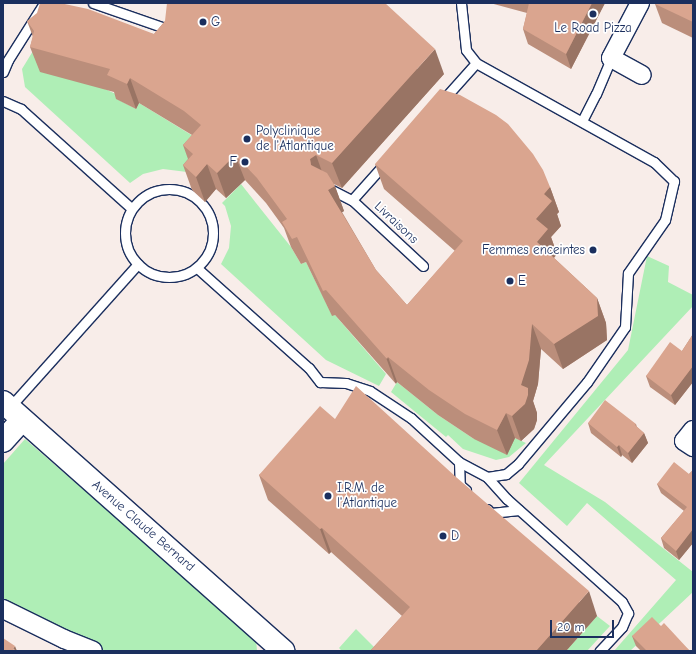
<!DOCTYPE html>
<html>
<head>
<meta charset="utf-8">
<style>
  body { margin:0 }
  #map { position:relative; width:696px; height:654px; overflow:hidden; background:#f8ede9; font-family:"Comic Neue",sans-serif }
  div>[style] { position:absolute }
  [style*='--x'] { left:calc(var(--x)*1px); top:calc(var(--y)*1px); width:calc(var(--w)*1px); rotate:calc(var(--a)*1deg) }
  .green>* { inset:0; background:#afeeb6 }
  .roads { filter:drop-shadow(1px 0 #1b2f5e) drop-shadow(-1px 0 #1b2f5e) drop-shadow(0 1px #1b2f5e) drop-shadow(0 -1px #1b2f5e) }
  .lane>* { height:9px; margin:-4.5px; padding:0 4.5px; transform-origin:4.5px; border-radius:4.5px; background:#fff }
  .lane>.ring { margin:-4.5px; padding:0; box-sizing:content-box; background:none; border:9px solid #fff; border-radius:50% }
  .street>* { height:18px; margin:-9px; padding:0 9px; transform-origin:9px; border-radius:9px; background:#fff }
  .secondary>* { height:22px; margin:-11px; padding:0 11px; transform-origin:11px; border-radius:11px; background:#fff }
  .wall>* { inset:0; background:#bb8e7b }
  .shaded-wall>* { inset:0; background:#997464; transform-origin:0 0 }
  .building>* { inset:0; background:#daa58f }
  .dots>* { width:11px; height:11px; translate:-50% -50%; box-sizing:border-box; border:2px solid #fff; border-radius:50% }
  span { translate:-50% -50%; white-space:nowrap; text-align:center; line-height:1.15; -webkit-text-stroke:3.5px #fff; paint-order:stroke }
  .poi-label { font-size:13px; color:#1b2f5e }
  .left { translate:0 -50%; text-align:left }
  .right { translate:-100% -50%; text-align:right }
  .street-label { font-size:13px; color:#1b2f5e }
  .frame { position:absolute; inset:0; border:4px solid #1b2f5e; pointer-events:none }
  .scale { position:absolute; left:550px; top:620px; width:64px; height:18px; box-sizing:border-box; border:2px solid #1b2f5e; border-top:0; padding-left:5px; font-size:12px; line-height:14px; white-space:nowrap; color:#1b2f5e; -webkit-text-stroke:3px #fff; paint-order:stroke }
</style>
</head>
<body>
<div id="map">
  <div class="green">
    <i style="clip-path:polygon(50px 23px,105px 89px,118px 95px,117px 99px,136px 109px,139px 103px,193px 136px,187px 172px,163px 169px,143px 174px,130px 183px,25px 87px,22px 69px)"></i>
    <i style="clip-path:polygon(241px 184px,291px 247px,301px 264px,306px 262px,332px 315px,335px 315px,386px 374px,379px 386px,326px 360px,221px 264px,229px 248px,231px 226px,225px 206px,222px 203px)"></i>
    <i style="clip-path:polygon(647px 256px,669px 266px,668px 282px,693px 295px,693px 306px,544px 465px,605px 502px,693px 572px,693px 592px,630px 651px,614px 651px,676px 580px,587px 503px,567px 526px,519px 483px,628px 350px)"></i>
    <i style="clip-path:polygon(397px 382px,438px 415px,474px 439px,515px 438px,526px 443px,509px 457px,496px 460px,463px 449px,448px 435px,446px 437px,391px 392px)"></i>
    <i style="clip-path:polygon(25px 439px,256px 639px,257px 651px,98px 651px,3px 608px,3px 464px)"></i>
    <i style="clip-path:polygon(597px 616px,610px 626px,587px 651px,566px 651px)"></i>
    <i style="clip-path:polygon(356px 629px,375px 648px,401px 651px,342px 651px,339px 648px)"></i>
  </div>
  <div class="roads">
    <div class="lane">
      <i style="--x:93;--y:3;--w:83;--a:19.1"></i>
      <i style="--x:461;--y:3;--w:47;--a:83.9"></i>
      <i style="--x:466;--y:50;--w:16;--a:52"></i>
      <i style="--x:476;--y:63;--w:204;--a:29.1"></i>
      <i style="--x:654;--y:162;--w:28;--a:44"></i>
      <i style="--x:674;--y:181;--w:40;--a:103"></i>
      <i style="--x:665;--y:220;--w:65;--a:124.9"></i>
      <i style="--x:628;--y:273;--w:54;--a:93.2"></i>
      <i style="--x:625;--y:327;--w:67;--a:124.6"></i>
      <i style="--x:587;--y:382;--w:107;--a:130.1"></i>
      <i style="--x:518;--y:464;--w:16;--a:140"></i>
      <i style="--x:506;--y:474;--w:19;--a:171"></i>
      <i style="--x:3;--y:72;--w:13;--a:-67"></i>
      <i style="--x:8;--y:60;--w:67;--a:-57.7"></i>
      <i style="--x:3;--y:101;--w:20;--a:24"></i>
      <i style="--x:21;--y:109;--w:149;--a:42"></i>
      <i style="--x:442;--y:101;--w:51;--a:-48.2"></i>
      <i style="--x:582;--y:121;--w:30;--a:-63"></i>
      <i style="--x:596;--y:94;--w:39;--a:-67"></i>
      <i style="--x:326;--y:187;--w:29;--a:27"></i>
      <i style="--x:352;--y:200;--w:97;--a:42.9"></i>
      <i class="ring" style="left:125px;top:189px;width:79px;height:79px"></i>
      <i style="--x:352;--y:200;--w:51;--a:-48.2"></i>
      <i style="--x:197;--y:268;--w:150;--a:41.8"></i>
      <i style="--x:309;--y:368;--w:18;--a:52"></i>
      <i style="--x:320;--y:382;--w:26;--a:2"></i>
      <i style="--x:346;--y:383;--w:25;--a:18"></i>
      <i style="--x:370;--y:391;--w:49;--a:33.4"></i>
      <i style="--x:411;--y:418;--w:65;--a:42.5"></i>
      <i style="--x:459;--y:462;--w:32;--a:28"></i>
      <i style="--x:487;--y:477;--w:30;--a:48"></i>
      <i style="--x:507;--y:499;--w:154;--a:41.8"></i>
      <i style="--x:622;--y:602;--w:13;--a:61"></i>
      <i style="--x:628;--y:613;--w:15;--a:113"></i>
      <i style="--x:622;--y:627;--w:33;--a:133"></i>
      <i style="--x:10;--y:407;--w:192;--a:-48.2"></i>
      <i style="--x:459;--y:462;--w:23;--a:88"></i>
      <i style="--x:460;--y:485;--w:8;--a:40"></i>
      <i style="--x:487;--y:509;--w:6;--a:45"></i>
      <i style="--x:491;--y:513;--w:28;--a:-6"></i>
    </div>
    <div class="street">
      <i style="--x:640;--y:3;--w:62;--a:117.8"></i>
      <i style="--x:611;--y:58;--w:35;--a:29"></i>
      <i style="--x:693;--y:430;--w:14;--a:129"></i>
      <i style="--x:684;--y:441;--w:11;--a:34"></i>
      <i style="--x:3;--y:609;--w:68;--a:26.2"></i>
      <i style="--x:64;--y:639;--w:31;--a:22"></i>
    </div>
    <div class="secondary">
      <i style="--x:3;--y:402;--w:375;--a:41.6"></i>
      <i style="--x:3;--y:441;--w:28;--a:-48"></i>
    </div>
  </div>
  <div class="wall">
    <i style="clip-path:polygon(490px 3px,605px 3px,571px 69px,528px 44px,523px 29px,527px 13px)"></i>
    <i style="clip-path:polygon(693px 3px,693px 38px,662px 23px,655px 4px)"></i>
    <i style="clip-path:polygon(27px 21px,154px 34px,165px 21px,444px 74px,342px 188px,334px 184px,344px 211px,342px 212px,376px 270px,407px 305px,455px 251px,384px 189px,375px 164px,550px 187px,559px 212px,557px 214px,561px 226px,551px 237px,557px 254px,554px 258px,597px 298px,606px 323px,607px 340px,563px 369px,541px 349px,538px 384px,533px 401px,537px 413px,537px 420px,534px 429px,521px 441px,515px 438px,507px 455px,474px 439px,438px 415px,397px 382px,396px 384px,335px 315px,332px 316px,306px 262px,301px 264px,291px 247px,284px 228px,266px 203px,245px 180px,226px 198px,216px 189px,205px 202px,192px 190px,183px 165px,188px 159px,183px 145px,192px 135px,139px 103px,136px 109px,116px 99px,114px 92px,40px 72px,30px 47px,33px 37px)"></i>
    <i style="clip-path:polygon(693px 334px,693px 382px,675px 405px,650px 387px,646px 376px,682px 351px)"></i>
    <i style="clip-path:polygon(335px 419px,597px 616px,566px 651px,370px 651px,402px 616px,331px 552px,329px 554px,268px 500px,259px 475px)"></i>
    <i style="clip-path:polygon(588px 423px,636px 424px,637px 427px,644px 433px,648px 443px,632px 463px,622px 455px,621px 457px,591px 433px)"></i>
    <i style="clip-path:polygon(693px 470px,693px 543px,679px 560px,664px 548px,661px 538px,684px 511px,661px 493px,657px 484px,689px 474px)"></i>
    <i style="clip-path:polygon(661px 626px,690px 651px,641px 651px,636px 646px,632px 636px)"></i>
  </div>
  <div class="shaded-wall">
    <i style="clip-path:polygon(592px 3px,605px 3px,571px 69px,566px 54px)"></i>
    <i style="clip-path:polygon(435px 49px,444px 74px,342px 188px,332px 163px)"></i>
    <i style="clip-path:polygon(130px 78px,139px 103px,136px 109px,127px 84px)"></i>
    <i style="clip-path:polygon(235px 155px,245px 180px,226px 198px,217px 173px)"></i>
    <i style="clip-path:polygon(316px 155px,325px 180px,311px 165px,310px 159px)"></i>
    <i style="clip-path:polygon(207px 164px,216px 189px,205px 202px,196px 177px)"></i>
    <i style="clip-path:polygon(335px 186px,344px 211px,338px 215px,328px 190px)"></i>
    <i style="clip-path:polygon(550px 187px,559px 212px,557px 214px,561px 226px,551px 237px,557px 254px,546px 267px,537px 242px,536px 219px,544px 194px)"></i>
    <i style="clip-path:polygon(597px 298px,606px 323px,607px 340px,563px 369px,554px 344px)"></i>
    <i style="clip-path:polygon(532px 324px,541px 349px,538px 384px,533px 401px,537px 413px,537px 420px,534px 429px,521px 441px,512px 416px,521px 385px)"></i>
    <i style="left:388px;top:357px;width:27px;height:2px;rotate:70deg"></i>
    <i style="clip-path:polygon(693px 366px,693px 382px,675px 405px,671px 395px)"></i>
    <i style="clip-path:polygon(506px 413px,515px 438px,507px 455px,497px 430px)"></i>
    <i style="clip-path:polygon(644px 433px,648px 443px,632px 463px,628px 453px)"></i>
    <i style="clip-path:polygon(619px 445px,622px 455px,621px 457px,617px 447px)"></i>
    <i style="clip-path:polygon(322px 528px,331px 552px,329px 554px,320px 529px)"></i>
    <i style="clip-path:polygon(693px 529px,693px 543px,679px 560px,676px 551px)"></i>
    <i style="clip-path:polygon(589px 591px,597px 616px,566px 651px,536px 651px)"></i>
    <i style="clip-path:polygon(15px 646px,17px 651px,13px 649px)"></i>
  </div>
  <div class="building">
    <i style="clip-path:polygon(40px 3px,60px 3px,88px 9px,154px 34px,165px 21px,167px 3px,385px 3px,435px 49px,332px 163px,316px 155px,310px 159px,311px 165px,327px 173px,335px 186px,328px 190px,376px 270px,407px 305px,463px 241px,375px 164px,440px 89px,460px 95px,496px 115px,508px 124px,533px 154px,543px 170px,550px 187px,544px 194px,552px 201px,536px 219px,548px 229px,537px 242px,597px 298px,598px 316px,554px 344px,532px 324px,529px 360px,521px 385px,528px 388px,528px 395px,525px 404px,512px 416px,506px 413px,497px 430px,465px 414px,429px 390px,388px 357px,387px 359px,326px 290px,323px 291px,297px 237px,292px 239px,282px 222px,287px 219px,257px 178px,235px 155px,217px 173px,207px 164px,196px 177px,183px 165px,193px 154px,183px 145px,201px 125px,184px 111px,130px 78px,127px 84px,107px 75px,110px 69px,30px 47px,34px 31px,27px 21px,37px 13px)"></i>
    <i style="clip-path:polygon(529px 3px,592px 3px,566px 54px,523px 29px)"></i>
    <i style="clip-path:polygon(656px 3px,693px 3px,693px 22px,655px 4px)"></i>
    <i style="clip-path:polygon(693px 334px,693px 366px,671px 395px,646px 376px,670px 342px,682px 351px)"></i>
    <i style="clip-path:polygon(356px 386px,456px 477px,589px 591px,536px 651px,370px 651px,410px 607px,322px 528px,320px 529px,259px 475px,320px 406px,335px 419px)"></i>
    <i style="clip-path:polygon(605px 400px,636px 424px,635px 425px,644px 433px,628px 453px,619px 445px,617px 447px,588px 423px)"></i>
    <i style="clip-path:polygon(674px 462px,689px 474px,693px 470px,693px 529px,676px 551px,661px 538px,687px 507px,657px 484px)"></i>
    <i style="clip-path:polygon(652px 617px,661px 626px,664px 623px,689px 650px,688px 651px,647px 651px,632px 636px)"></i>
    <i style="clip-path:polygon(3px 638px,15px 646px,13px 649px,17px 651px,3px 651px)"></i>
  </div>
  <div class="dots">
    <i style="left:593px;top:14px;background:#1b2f5e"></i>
    <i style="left:203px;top:22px;background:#1b2f5e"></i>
    <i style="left:247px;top:139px;background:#1b2f5e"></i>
    <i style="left:245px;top:162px;background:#1b2f5e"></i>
    <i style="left:593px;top:250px;background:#1b2f5e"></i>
    <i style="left:510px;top:281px;background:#1b2f5e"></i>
    <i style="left:328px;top:496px;background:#1b2f5e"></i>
    <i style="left:443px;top:536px;background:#1b2f5e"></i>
  </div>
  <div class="poi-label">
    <span class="left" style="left:211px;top:22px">G</span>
    <span style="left:593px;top:28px">Le Road Pizza</span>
    <span class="left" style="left:256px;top:139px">Polyclinique<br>de l'Atlantique</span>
    <span class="right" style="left:237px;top:162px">F</span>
    <span class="right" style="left:585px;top:250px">Femmes enceintes</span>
    <span class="left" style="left:518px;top:281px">E</span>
    <span class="left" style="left:337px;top:496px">I.R.M. de<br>l'Atlantique</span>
    <span class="left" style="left:451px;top:536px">D</span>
  </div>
  <div class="street-label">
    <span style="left:396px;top:223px;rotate:43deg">Livraisons</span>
    <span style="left:143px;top:526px;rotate:41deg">Avenue Claude Bernard</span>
  </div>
  <div class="frame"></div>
  <div class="scale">20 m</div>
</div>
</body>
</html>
